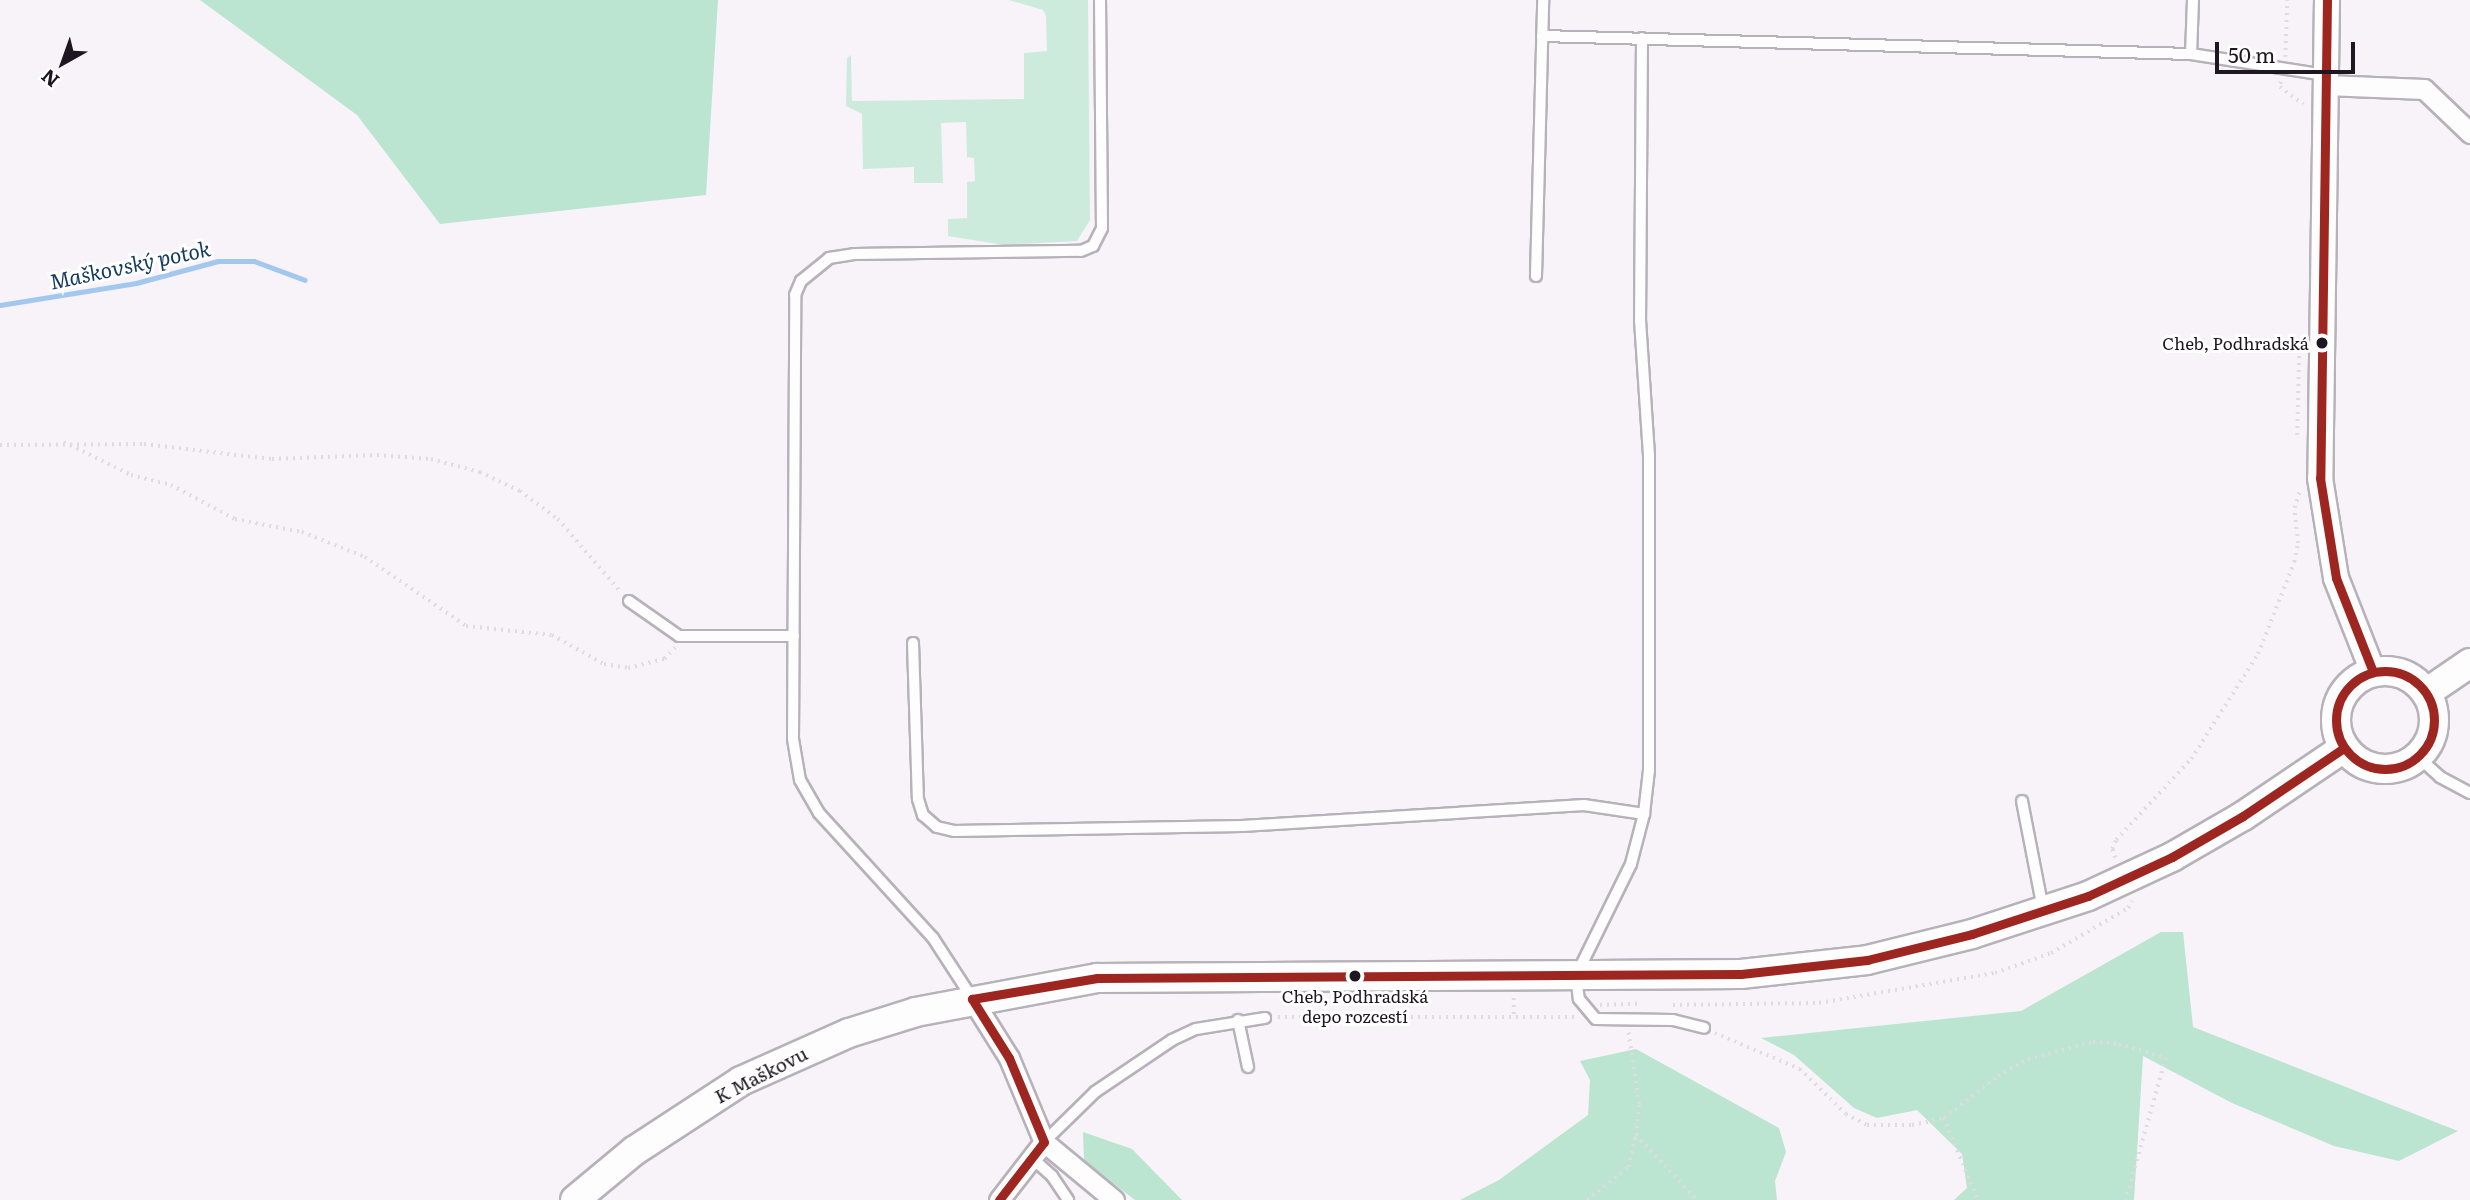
<!DOCTYPE html>
<html>
<head>
<meta charset="utf-8">
<style>
  body { margin:0 }
  #map { position:relative; width:2470px; height:1200px; overflow:hidden; background:#f7f3f9; font-family:Literata,serif }
  div>[style] { position:absolute }
  [style*='--x'] { left:calc(var(--x)*1px); top:calc(var(--y)*1px); width:calc(var(--w)*1px); rotate:calc(var(--a)*1deg) }
  .green>* { inset:0; background:#cdebdd }
  .forest>* { inset:0; background:#bbe4d1 }
  .stream>* { height:5px; margin:-2.5px; padding:0 2.5px; transform-origin:2.5px; border-radius:2.5px; background:#a3c8ee }
  .path>* { height:3.5px; margin-top:-1.75px; transform-origin:0; background:repeating-linear-gradient(90deg,#dedcde 0 2px,transparent 0 7px) }
  .roads { filter:drop-shadow(2px 0 #b7b2b9) drop-shadow(-2px 0 #b7b2b9) drop-shadow(0 2px #b7b2b9) drop-shadow(0 -2px #b7b2b9) }
  .service>* { height:10px; margin:-5px; padding:0 5px; transform-origin:5px; border-radius:5px; background:#fefdfe }
  .minor>* { height:19px; margin:-9.5px; padding:0 9.5px; transform-origin:9.5px; border-radius:9.5px; background:#fefdfe }
  .tertiary>* { height:24px; margin:-12px; padding:0 12px; transform-origin:12px; border-radius:12px; background:#fefdfe }
  .secondary>* { height:28px; margin:-14px; padding:0 14px; transform-origin:14px; border-radius:14px; background:#fefdfe }
  .secondary>.ring { margin:-14px; padding:0; box-sizing:content-box; background:none; border:28px solid #fefdfe; border-radius:50% }
  .bus-1>* { height:9px; margin:-4.5px; padding:0 4.5px; transform-origin:4.5px; border-radius:4.5px; background:#9e2621 }
  .bus-1>.ring { margin:-4.5px; padding:0; box-sizing:content-box; background:none; border:9px solid #9e2621; border-radius:50% }
  .dots>* { width:19px; height:19px; translate:-50% -50%; box-sizing:border-box; border:4px solid #fff; border-radius:50% }
  span { translate:-50% -50%; white-space:nowrap; text-align:center; line-height:1.15; -webkit-text-stroke:6px #fff; paint-order:stroke }
  .bus-label { font-size:17px; color:#1e1722 }
  .right { translate:-100% -50%; text-align:right }
  .street-label { font-size:19px; color:#1e1722 }
  .water-label { font-size:21px; color:#153c60; font-style:italic }
  .north { position:absolute; left:28px; top:28px; width:70px; height:70px; -webkit-text-stroke:5px #fff; paint-order:stroke; rotate:220deg; font-size:19px; font-weight:700; line-height:28px; text-align:center; color:#1e1722 }
  .north::after { content:''; display:block; margin:auto; width:24px; height:32px; background:#1e1722; clip-path:polygon(50% 0,100% 100%,50% 72%,0 100%) }
  .scale { position:absolute; left:2215px; top:42px; width:140px; height:32px; box-sizing:border-box; border:4px solid #1e1722; border-top:0; padding-left:9px; font-size:21px; line-height:24px; white-space:nowrap; color:#1e1722; -webkit-text-stroke:5px #fff; paint-order:stroke }
</style>
</head>
<body>
<div id="map">
  <div class="green">
    <i style="clip-path:polygon(1009px 0,1088px 0,1090px 220px,1077px 241px,1004px 245px,948px 236px,948px 219px,967px 218px,967px 182px,975px 181px,974px 158px,967px 157px,966px 122px,941px 123px,943px 183px,914px 183px,914px 167px,863px 169px,862px 114px,846px 106px,847px 58px,851px 55px,852px 101px,1024px 99px,1024px 53px,1047px 51px,1046px 16px,1043px 10px)"></i>
  </div>
  <div class="forest">
    <i style="clip-path:polygon(200px 0,718px 0,706px 195px,440px 224px,357px 115px)"></i>
    <i style="clip-path:polygon(2161px 932px,2183px 932px,2193px 1027px,2458px 1131px,2399px 1161px,2334px 1146px,2232px 1103px,2143px 1056px,2134px 1200px,1954px 1200px,1967px 1188px,1962px 1154px,1917px 1110px,1877px 1118px,1854px 1108px,1794px 1055px,1761px 1038px,2021px 1011px)"></i>
    <i style="clip-path:polygon(1636px 1049px,1779px 1128px,1786px 1152px,1775px 1181px,1777px 1200px,1460px 1200px,1499px 1180px,1588px 1115px,1590px 1080px,1580px 1061px)"></i>
    <i style="clip-path:polygon(1083px 1132px,1132px 1149px,1182px 1200px,1135px 1200px,1084px 1161px)"></i>
  </div>
  <div class="stream">
    <i style="--x:0;--y:305;--w:138;--a:-9.2"></i>
    <i style="--x:136;--y:283;--w:85;--a:-15"></i>
    <i style="--x:218;--y:261;--w:36;--a:0"></i>
    <i style="--x:254;--y:261;--w:54;--a:20.4"></i>
  </div>
  <div class="path">
    <i style="--x:2285;--y:57;--w:57;--a:-88"></i>
    <i style="--x:2281;--y:82;--w:5;--a:101"></i>
    <i style="--x:2280;--y:87;--w:29;--a:36"></i>
    <i style="--x:2297;--y:435;--w:90;--a:-88.7"></i>
    <i style="--x:64;--y:442;--w:75;--a:26.2"></i>
    <i style="--x:131;--y:475;--w:41;--a:14"></i>
    <i style="--x:171;--y:485;--w:72;--a:28"></i>
    <i style="--x:235;--y:519;--w:68;--a:11"></i>
    <i style="--x:302;--y:532;--w:68;--a:21.6"></i>
    <i style="--x:365;--y:557;--w:122;--a:34.3"></i>
    <i style="--x:466;--y:626;--w:86;--a:6"></i>
    <i style="--x:552;--y:635;--w:60;--a:29.1"></i>
    <i style="--x:604;--y:664;--w:24;--a:9"></i>
    <i style="--x:628;--y:668;--w:37;--a:-14"></i>
    <i style="--x:664;--y:659;--w:16;--a:-45"></i>
    <i style="--x:0;--y:445;--w:144;--a:-0.4"></i>
    <i style="--x:144;--y:444;--w:129;--a:6.7"></i>
    <i style="--x:272;--y:459;--w:105;--a:-2.2"></i>
    <i style="--x:377;--y:455;--w:54;--a:4.2"></i>
    <i style="--x:431;--y:459;--w:51;--a:14.9"></i>
    <i style="--x:480;--y:472;--w:44;--a:25.4"></i>
    <i style="--x:520;--y:491;--w:47;--a:36.4"></i>
    <i style="--x:558;--y:519;--w:95;--a:49.3"></i>
    <i style="--x:2115;--y:858;--w:9;--a:-108"></i>
    <i style="--x:2112;--y:849;--w:10;--a:-66"></i>
    <i style="--x:2116;--y:840;--w:110;--a:-47.2"></i>
    <i style="--x:2191;--y:759;--w:125;--a:-57.5"></i>
    <i style="--x:2258;--y:654;--w:99;--a:-68.6"></i>
    <i style="--x:2294;--y:562;--w:19;--a:-78"></i>
    <i style="--x:2298;--y:543;--w:35;--a:-97"></i>
    <i style="--x:2294;--y:508;--w:18;--a:-71"></i>
    <i style="--x:1514;--y:998;--w:19;--a:90"></i>
    <i style="--x:1600;--y:1005;--w:37;--a:-2"></i>
    <i style="--x:1673;--y:1005;--w:146;--a:-0.8"></i>
    <i style="--x:1819;--y:1003;--w:179;--a:-9.7"></i>
    <i style="--x:1995;--y:973;--w:59;--a:-19.7"></i>
    <i style="--x:2051;--y:953;--w:89;--a:-30.3"></i>
    <i style="--x:2128;--y:908;--w:8;--a:-60"></i>
    <i style="--x:1278;--y:1017;--w:300;--a:0"></i>
    <i style="--x:1715;--y:1033;--w:92;--a:23"></i>
    <i style="--x:1800;--y:1069;--w:64;--a:44.4"></i>
    <i style="--x:1846;--y:1114;--w:24;--a:28"></i>
    <i style="--x:1867;--y:1125;--w:45;--a:0"></i>
    <i style="--x:1912;--y:1125;--w:33;--a:-12"></i>
    <i style="--x:1944;--y:1118;--w:68;--a:-37.9"></i>
    <i style="--x:1998;--y:1076;--w:34;--a:-30"></i>
    <i style="--x:2028;--y:1059;--w:67;--a:-14.7"></i>
    <i style="--x:2093;--y:1042;--w:26;--a:4"></i>
    <i style="--x:2119;--y:1044;--w:49;--a:16.6"></i>
    <i style="--x:2166;--y:1058;--w:148;--a:105.7"></i>
    <i style="--x:1944;--y:1118;--w:89;--a:67.5"></i>
    <i style="--x:1636;--y:1135;--w:89;--a:46.8"></i>
    <i style="--x:1587;--y:1200;--w:53;--a:-38.8"></i>
    <i style="--x:1628;--y:1167;--w:33;--a:-76"></i>
    <i style="--x:1636;--y:1135;--w:31;--a:-84"></i>
    <i style="--x:1639;--y:1104;--w:74;--a:-98.6"></i>
  </div>
  <div class="roads">
    <div class="service">
      <i style="--x:2193;--y:0;--w:54;--a:92.1"></i>
      <i style="--x:2191;--y:54;--w:136;--a:8.9"></i>
      <i style="--x:1542;--y:36;--w:649;--a:1.59"></i>
      <i style="--x:1642;--y:38;--w:282;--a:90.4"></i>
      <i style="--x:1640;--y:320;--w:137;--a:86.2"></i>
      <i style="--x:1649;--y:457;--w:313;--a:90"></i>
      <i style="--x:1649;--y:770;--w:44;--a:96.5"></i>
      <i style="--x:1644;--y:814;--w:52;--a:104.6"></i>
      <i style="--x:1631;--y:864;--w:125;--a:116.2"></i>
      <i style="--x:1576;--y:976;--w:23;--a:83"></i>
      <i style="--x:1579;--y:999;--w:26;--a:50"></i>
      <i style="--x:1596;--y:1019;--w:77;--a:0.7"></i>
      <i style="--x:1673;--y:1020;--w:32;--a:14"></i>
      <i style="--x:1536;--y:276;--w:276;--a:-88.5"></i>
      <i style="--x:629;--y:601;--w:61;--a:35"></i>
      <i style="--x:679;--y:636;--w:115;--a:0"></i>
      <i style="--x:913;--y:643;--w:156;--a:88.2"></i>
      <i style="--x:918;--y:799;--w:17;--a:73"></i>
      <i style="--x:923;--y:815;--w:18;--a:41"></i>
      <i style="--x:937;--y:827;--w:17;--a:13"></i>
      <i style="--x:954;--y:831;--w:288;--a:-1"></i>
      <i style="--x:1242;--y:826;--w:343;--a:-3.5"></i>
      <i style="--x:1584;--y:805;--w:61;--a:8.5"></i>
      <i style="--x:2418;--y:757;--w:30;--a:42"></i>
      <i style="--x:2440;--y:777;--w:34;--a:28"></i>
      <i style="--x:2022;--y:801;--w:110;--a:79"></i>
      <i style="--x:972;--y:998;--w:72;--a:-123"></i>
      <i style="--x:933;--y:938;--w:169;--a:-132.4"></i>
      <i style="--x:819;--y:813;--w:38;--a:-120"></i>
      <i style="--x:800;--y:780;--w:42;--a:-99.7"></i>
      <i style="--x:793;--y:739;--w:444;--a:-89.7"></i>
      <i style="--x:795;--y:295;--w:15;--a:-67"></i>
      <i style="--x:801;--y:281;--w:36;--a:-39"></i>
      <i style="--x:829;--y:258;--w:25;--a:-9"></i>
      <i style="--x:854;--y:254;--w:227;--a:-0.8"></i>
      <i style="--x:1081;--y:251;--w:13;--a:-23"></i>
      <i style="--x:1093;--y:246;--w:20;--a:-63"></i>
      <i style="--x:1102;--y:228;--w:228;--a:-90.5"></i>
      <i style="--x:1238;--y:1020;--w:48;--a:78"></i>
      <i style="--x:1044;--y:1142;--w:71;--a:-44.4"></i>
      <i style="--x:1095;--y:1092;--w:93;--a:-34"></i>
      <i style="--x:1172;--y:1040;--w:26;--a:-25"></i>
      <i style="--x:1196;--y:1029;--w:70;--a:-9.1"></i>
      <i style="--x:1032;--y:1158;--w:27;--a:42"></i>
      <i style="--x:1052;--y:1176;--w:29;--a:56"></i>
    </div>
    <div class="minor">
      <i style="--x:2326;--y:85;--w:98;--a:2.3"></i>
      <i style="--x:2424;--y:89;--w:64;--a:43.7"></i>
      <i style="--x:972;--y:999;--w:70;--a:57.9"></i>
      <i style="--x:1009;--y:1058;--w:91;--a:67.4"></i>
      <i style="--x:1044;--y:1142;--w:91;--a:39.6"></i>
      <i style="--x:999;--y:1200;--w:73;--a:-52.2"></i>
    </div>
    <div class="tertiary">
      <i style="--x:2327;--y:0;--w:478;--a:90.8"></i>
      <i style="--x:2320;--y:478;--w:101;--a:80.9"></i>
      <i style="--x:2336;--y:578;--w:101;--a:68.5"></i>
    </div>
    <div class="secondary">
      <i class="ring" style="left:2336px;top:671px;width:70px;height:70px"></i>
      <i style="--x:2426;--y:693;--w:53;--a:-34.3"></i>
      <i style="--x:575;--y:1200;--w:77;--a:-39.7"></i>
      <i style="--x:634;--y:1151;--w:128;--a:-33.2"></i>
      <i style="--x:741;--y:1081;--w:118;--a:-24"></i>
      <i style="--x:849;--y:1033;--w:70;--a:-17.4"></i>
      <i style="--x:916;--y:1012;--w:184;--a:-10.6"></i>
      <i style="--x:1097;--y:978;--w:644;--a:-0.36"></i>
      <i style="--x:1741;--y:974;--w:127;--a:-6.3"></i>
      <i style="--x:1867;--y:960;--w:108;--a:-13.9"></i>
      <i style="--x:1972;--y:934;--w:122;--a:-18.1"></i>
      <i style="--x:2088;--y:896;--w:93;--a:-24.9"></i>
      <i style="--x:2172;--y:857;--w:82;--a:-30"></i>
      <i style="--x:2243;--y:816;--w:122;--a:-34"></i>
    </div>
  </div>
  <div class="bus-1">
    <i style="--x:2327;--y:0;--w:478;--a:90.8"></i>
    <i style="--x:2320;--y:478;--w:101;--a:80.9"></i>
    <i style="--x:2336;--y:578;--w:101;--a:68.5"></i>
    <i class="ring" style="left:2336px;top:671px;width:89px;height:89px"></i>
    <i style="--x:999;--y:1200;--w:73;--a:-52.2"></i>
    <i style="--x:1044;--y:1142;--w:91;--a:-112.6"></i>
    <i style="--x:1009;--y:1058;--w:70;--a:-122.1"></i>
    <i style="--x:972;--y:999;--w:127;--a:-9.5"></i>
    <i style="--x:1097;--y:978;--w:644;--a:-0.36"></i>
    <i style="--x:1741;--y:974;--w:127;--a:-6.3"></i>
    <i style="--x:1867;--y:960;--w:108;--a:-13.9"></i>
    <i style="--x:1972;--y:934;--w:122;--a:-18.1"></i>
    <i style="--x:2088;--y:896;--w:93;--a:-24.9"></i>
    <i style="--x:2172;--y:857;--w:82;--a:-30"></i>
    <i style="--x:2243;--y:816;--w:122;--a:-34"></i>
  </div>
  <div class="dots">
    <i style="left:2322px;top:343px;background:#1e1722"></i>
    <i style="left:1355px;top:976px;background:#1e1722"></i>
  </div>
  <div class="bus-label">
    <span class="right" style="left:2309px;top:343px">Cheb, Podhradská</span>
    <span style="left:1355px;top:1006px">Cheb, Podhradská<br>depo rozcestí</span>
  </div>
  <div class="street-label">
    <span style="left:761px;top:1075px;rotate:-27deg">K Maškovu</span>
  </div>
  <div class="water-label">
    <span style="left:130px;top:264px;rotate:-12deg">Maškovský potok</span>
  </div>
  <div class="north">N</div>
  <div class="scale">50 m</div>
</div>
</body>
</html>
